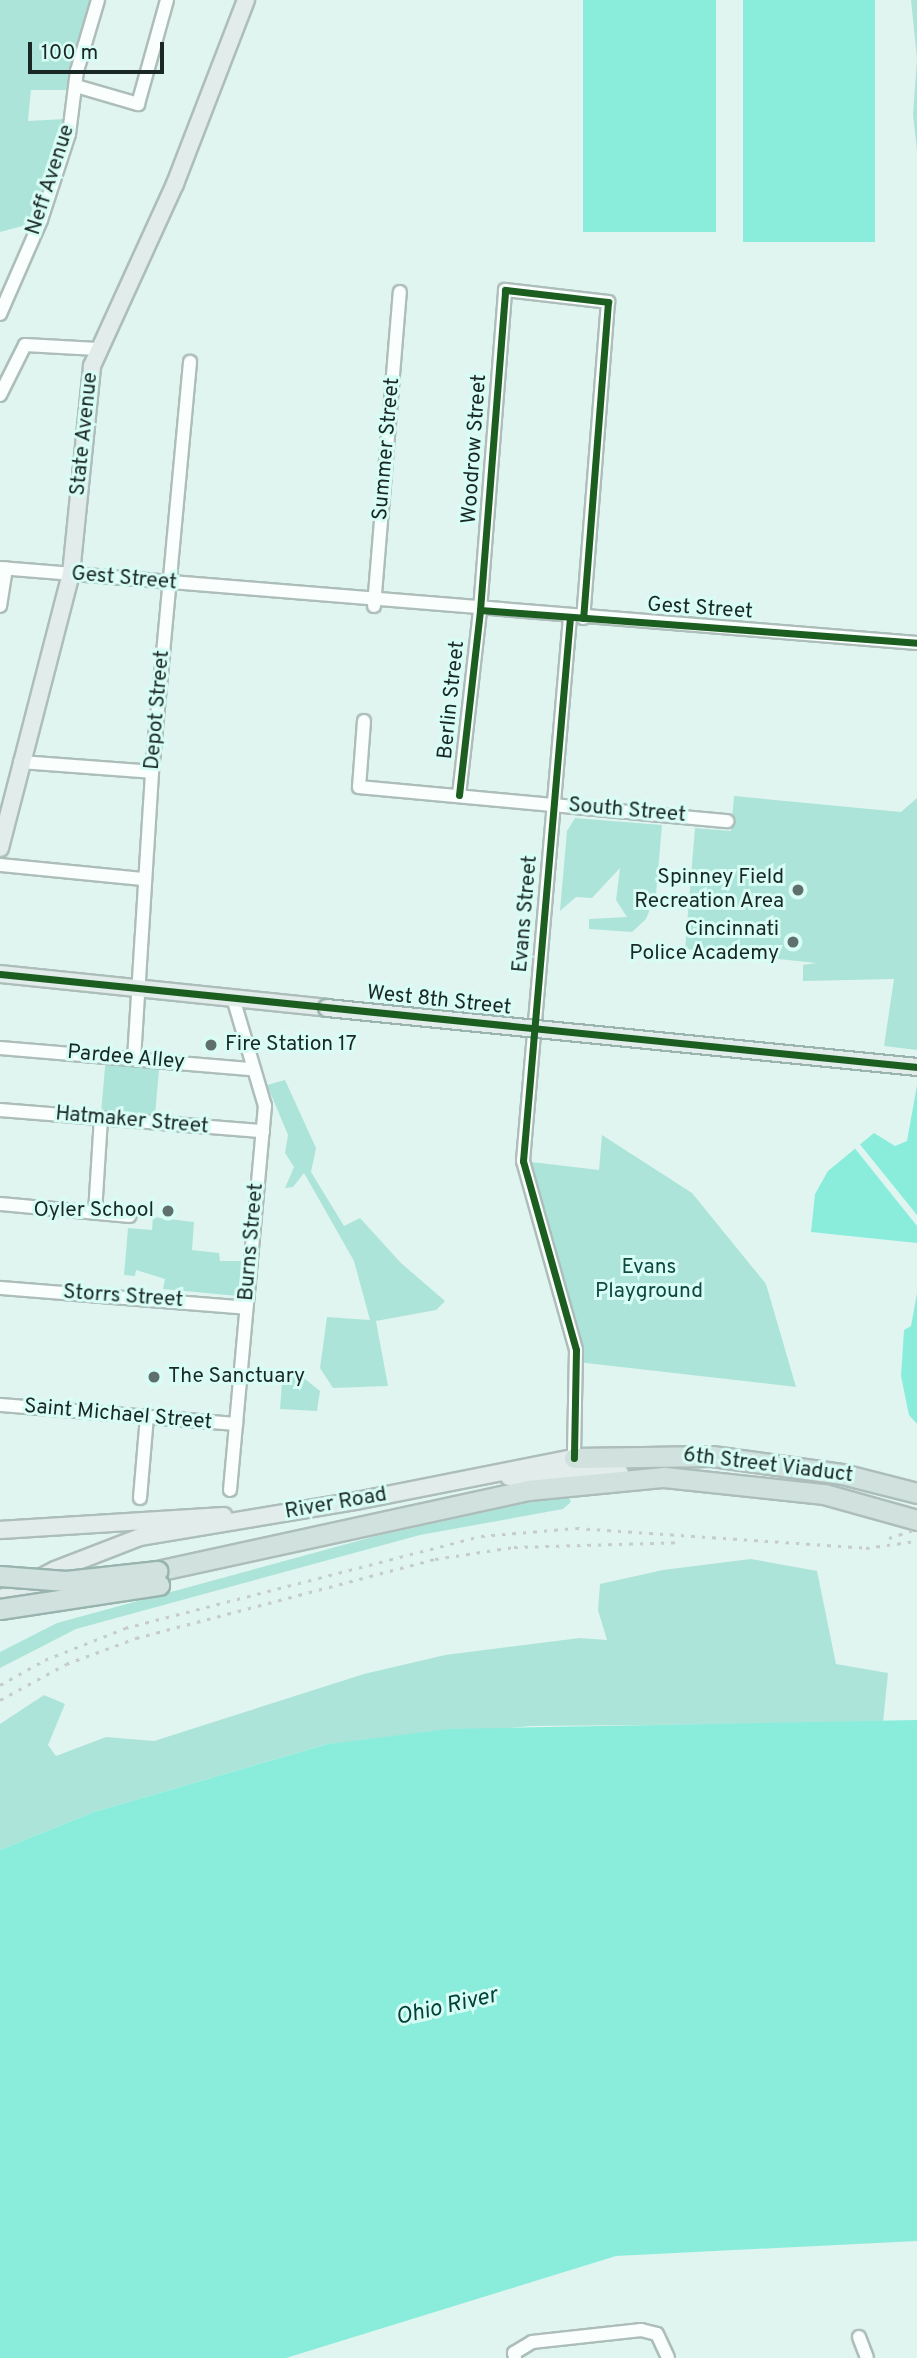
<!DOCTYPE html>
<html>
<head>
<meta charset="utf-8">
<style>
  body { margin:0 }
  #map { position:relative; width:917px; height:2358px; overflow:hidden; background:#e0f5f0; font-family:Overpass,sans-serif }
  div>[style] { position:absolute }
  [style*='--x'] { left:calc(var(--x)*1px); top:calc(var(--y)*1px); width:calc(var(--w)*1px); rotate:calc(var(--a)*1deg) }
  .green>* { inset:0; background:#ade4d9; transform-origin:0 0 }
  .water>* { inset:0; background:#8aeddc; transform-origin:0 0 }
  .pier>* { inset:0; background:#e0f5f0 }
  .roads { filter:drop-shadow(2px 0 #adbeba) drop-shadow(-2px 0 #adbeba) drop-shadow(0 2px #adbeba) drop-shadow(0 -2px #adbeba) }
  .minor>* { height:12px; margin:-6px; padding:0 6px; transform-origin:6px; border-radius:6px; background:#fafefd }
  .major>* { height:16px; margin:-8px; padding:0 8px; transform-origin:8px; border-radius:8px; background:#e1eceb }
  .highway>* { height:19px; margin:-9.5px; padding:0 9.5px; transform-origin:9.5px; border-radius:9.5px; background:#d0e1de }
  .rail>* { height:2.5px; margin-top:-1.25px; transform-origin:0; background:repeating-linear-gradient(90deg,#c6cbcb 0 3.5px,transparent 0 10.5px) }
  .bridges { filter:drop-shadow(2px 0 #99b3ae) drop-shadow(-2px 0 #99b3ae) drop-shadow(0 2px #99b3ae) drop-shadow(0 -2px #99b3ae) }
  .major-bridge>* { height:16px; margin:-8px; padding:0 8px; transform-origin:8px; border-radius:8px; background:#e1eceb }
  .highway-bridge>* { height:19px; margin:-9.5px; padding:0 9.5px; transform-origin:9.5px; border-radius:9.5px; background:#d0e1de }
  .cycleway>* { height:7px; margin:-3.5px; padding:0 3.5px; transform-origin:3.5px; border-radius:3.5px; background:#1b5e20 }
  .dots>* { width:19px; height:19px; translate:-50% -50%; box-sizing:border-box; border:4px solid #d8fdf5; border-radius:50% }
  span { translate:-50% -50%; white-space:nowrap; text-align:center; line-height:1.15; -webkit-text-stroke:6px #d8fdf5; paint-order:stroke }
  .street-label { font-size:21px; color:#1a2825 }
  .poi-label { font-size:21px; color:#1a2825 }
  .right { translate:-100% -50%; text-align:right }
  .left { translate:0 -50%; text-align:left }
  .park-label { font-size:21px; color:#0e4941 }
  .water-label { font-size:23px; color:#02423a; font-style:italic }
  .scale { position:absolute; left:28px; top:42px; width:136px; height:32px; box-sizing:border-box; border:4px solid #1a2825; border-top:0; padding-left:9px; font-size:21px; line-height:24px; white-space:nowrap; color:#1a2825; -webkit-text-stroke:5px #d8fdf5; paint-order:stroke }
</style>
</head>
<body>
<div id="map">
  <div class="green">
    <i style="clip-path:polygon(0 0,91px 0,66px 90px,31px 90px,28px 121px,65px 119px,30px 224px,0 232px)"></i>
    <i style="clip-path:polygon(911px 0,917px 0,917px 151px,913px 114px,917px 59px)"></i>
    <i style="clip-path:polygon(734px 796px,901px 812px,917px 798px,917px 1050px,884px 1046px,894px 979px,803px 981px,803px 965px,816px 963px,685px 949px,695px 828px,731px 831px)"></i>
    <i style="clip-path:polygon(575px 818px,662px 825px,656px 894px,646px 919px,632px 932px,589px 929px,589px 919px,627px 917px,616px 900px,620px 868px,592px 898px,576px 897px,560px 911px,567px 831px)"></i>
    <i style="left:106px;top:1056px;width:54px;height:62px;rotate:5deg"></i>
    <i style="clip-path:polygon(285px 1080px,316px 1148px,311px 1172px,344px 1226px,360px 1218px,401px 1263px,445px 1301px,436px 1310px,376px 1321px,388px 1386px,333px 1388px,320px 1368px,327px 1317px,370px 1320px,354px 1261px,304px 1173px,293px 1187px,285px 1188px,294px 1167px,285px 1153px,288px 1135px,267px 1085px)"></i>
    <i style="clip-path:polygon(602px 1135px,692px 1193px,766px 1284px,796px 1387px,577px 1362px,523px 1161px,599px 1170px)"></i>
    <i style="clip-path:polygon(153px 1217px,194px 1222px,192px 1250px,219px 1253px,220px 1261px,242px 1261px,238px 1296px,163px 1289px,165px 1279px,136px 1270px,135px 1276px,124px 1275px,128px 1228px,152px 1230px)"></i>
    <i style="clip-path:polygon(283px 1370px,299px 1374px,320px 1391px,317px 1411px,280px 1409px)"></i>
    <i style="clip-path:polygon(567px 1494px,571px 1502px,563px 1509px,420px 1535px,76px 1629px,0 1668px,0 1652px,57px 1623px,376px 1536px)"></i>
    <i style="clip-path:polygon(751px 1559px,817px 1571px,836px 1664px,888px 1673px,883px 1723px,532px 1726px,328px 1744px,94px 1812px,0 1850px,0 1724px,44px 1695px,65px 1704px,48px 1745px,56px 1756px,106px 1737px,154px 1741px,364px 1674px,445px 1655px,580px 1638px,607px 1640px,598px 1610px,600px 1584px,663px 1570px)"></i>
  </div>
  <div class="water">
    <i style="left:583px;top:0;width:133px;height:232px"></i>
    <i style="left:743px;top:0;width:132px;height:242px"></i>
    <i style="clip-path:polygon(917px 1085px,917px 1243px,811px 1232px,815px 1194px,828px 1171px,874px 1133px,895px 1146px,907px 1141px)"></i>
    <i style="clip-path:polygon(917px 1293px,917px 1424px,909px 1415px,901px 1376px,904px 1330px,911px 1326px)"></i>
    <i style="clip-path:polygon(917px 1720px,917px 2241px,616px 2256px,286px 2358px,0 2358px,0 1850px,94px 1812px,328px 1744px,449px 1729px)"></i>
  </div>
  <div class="pier">
    <i style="clip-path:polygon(858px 1142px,917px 1215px,917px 1226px,853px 1146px)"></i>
  </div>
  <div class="roads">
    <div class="minor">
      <i style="--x:76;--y:86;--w:65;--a:16.2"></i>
      <i style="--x:138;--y:104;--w:108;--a:-74.4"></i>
      <i style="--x:0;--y:314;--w:103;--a:-66.4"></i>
      <i style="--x:41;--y:220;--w:90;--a:-72"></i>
      <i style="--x:69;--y:134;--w:64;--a:-82.8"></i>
      <i style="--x:77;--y:71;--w:74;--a:-73.5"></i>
      <i style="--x:0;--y:395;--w:56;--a:-63.4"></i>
      <i style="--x:25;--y:345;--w:72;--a:3.2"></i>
      <i style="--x:0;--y:568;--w:920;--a:4.68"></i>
      <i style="--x:0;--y:606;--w:38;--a:-81"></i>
      <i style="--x:374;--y:606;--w:315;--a:-85.3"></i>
      <i style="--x:570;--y:617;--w:546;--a:94.94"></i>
      <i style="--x:523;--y:1161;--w:196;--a:74.3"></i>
      <i style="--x:576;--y:1350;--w:108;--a:91.1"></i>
      <i style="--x:364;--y:721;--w:66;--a:94.3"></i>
      <i style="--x:359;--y:787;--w:370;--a:5.3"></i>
      <i style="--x:20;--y:762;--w:132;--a:4.3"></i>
      <i style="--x:459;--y:795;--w:186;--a:-83.5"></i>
      <i style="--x:480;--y:610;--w:321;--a:-85.5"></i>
      <i style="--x:505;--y:290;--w:104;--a:6.6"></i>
      <i style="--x:608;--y:302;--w:317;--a:94.5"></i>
      <i style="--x:0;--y:865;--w:145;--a:5.6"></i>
      <i style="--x:0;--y:1048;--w:253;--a:4.8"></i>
      <i style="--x:134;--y:1059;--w:288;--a:-86.4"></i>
      <i style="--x:152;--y:772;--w:412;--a:-84.7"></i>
      <i style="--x:0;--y:1110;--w:264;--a:4.6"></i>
      <i style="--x:0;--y:1204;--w:130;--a:5.3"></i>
      <i style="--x:95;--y:1213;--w:95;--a:-86.4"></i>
      <i style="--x:0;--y:1288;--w:247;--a:4.6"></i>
      <i style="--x:0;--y:1405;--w:237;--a:4.6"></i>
      <i style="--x:230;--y:1490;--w:386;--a:-84.8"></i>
      <i style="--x:265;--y:1106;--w:113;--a:-106.5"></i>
      <i style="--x:140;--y:1498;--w:82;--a:-85.1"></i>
      <i style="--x:859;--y:2337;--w:22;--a:69"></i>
      <i style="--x:515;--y:2358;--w:5;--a:-101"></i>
      <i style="--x:514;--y:2353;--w:21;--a:-31"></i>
      <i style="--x:532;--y:2342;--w:110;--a:-6.3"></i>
      <i style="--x:641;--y:2330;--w:16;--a:14"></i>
      <i style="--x:657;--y:2334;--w:26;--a:65"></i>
    </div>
    <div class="major">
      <i style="--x:0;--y:848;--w:283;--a:-75.5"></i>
      <i style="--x:71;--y:574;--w:209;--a:-84.2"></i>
      <i style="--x:92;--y:366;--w:200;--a:-65.5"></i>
      <i style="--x:175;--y:184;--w:197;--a:-68.9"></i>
      <i style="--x:0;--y:974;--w:329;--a:5.9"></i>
      <i style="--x:509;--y:1477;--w:111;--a:-2.1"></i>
      <i style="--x:0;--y:1530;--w:224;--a:-3.6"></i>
      <i style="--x:0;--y:1599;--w:62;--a:-27.8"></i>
      <i style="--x:55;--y:1570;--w:91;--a:-21.2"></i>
      <i style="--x:140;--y:1537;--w:219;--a:-9.5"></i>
      <i style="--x:356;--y:1501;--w:222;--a:-11.2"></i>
      <i style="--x:17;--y:1605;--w:51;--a:-29.6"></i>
    </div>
    <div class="highway">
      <i style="--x:574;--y:1458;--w:138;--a:-0.8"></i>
      <i style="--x:712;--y:1456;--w:131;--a:7.9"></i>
      <i style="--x:842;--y:1474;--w:77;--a:14.2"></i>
      <i style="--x:157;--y:1571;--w:380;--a:-12.3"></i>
      <i style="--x:528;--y:1490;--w:137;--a:-5.5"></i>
      <i style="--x:664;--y:1477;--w:161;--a:6.1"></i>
      <i style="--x:824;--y:1494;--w:97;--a:15.6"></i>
    </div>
  </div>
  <div class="rail">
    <i style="--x:889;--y:1538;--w:29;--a:-18"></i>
    <i style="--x:0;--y:1685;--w:51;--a:-29.1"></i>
    <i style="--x:45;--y:1660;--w:86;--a:-21.8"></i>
    <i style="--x:125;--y:1628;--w:368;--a:-14.5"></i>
    <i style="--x:481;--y:1536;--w:95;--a:-4.8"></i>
    <i style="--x:576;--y:1528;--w:291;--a:3.9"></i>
    <i style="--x:866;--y:1548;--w:51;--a:-7.8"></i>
    <i style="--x:0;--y:1700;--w:75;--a:-28.6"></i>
    <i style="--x:66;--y:1664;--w:75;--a:-20.4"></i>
    <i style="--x:136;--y:1638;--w:309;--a:-14.8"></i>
    <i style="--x:435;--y:1559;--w:80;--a:-8.6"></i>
    <i style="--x:514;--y:1547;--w:164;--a:-1.7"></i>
  </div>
  <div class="bridges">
    <div class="major-bridge">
      <i style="--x:327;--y:1008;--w:593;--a:5.71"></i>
    </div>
    <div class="highway-bridge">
      <i style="--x:0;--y:1576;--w:66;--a:4.3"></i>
      <i style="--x:66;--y:1581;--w:92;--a:-6.3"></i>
      <i style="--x:0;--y:1609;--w:161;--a:-8.6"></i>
    </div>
  </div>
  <div class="cycleway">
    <i style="--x:480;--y:610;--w:438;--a:4.3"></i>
    <i style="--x:570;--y:617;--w:546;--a:94.94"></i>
    <i style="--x:523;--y:1161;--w:196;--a:74.3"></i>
    <i style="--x:576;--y:1350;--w:108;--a:91.1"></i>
    <i style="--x:459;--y:795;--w:186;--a:-83.5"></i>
    <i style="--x:480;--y:610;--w:321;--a:-85.5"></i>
    <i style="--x:505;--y:290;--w:104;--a:6.6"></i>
    <i style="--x:608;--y:302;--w:317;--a:94.5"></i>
    <i style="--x:0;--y:974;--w:922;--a:5.79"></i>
  </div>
  <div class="dots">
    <i style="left:798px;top:890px;background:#5f706c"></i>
    <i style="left:793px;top:942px;background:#5f706c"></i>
    <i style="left:211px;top:1045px;background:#5f706c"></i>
    <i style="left:168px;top:1211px;background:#5f706c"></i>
    <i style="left:154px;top:1377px;background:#5f706c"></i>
  </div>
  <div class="street-label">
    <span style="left:51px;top:180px;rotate:-72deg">Neff Avenue</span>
    <span style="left:85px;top:434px;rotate:-84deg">State Avenue</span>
    <span style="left:387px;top:449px;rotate:-85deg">Summer Street</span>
    <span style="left:475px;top:449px;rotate:-86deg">Woodrow Street</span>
    <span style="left:124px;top:579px;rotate:5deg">Gest Street</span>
    <span style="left:700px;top:609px;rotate:4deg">Gest Street</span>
    <span style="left:452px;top:700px;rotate:-84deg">Berlin Street</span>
    <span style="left:158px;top:710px;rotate:-85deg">Depot Street</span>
    <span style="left:627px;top:811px;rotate:5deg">South Street</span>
    <span style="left:526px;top:914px;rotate:-85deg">Evans Street</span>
    <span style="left:439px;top:1001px;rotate:6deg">West 8th Street</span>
    <span style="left:126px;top:1058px;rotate:5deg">Pardee Alley</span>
    <span style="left:132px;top:1121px;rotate:5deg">Hatmaker Street</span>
    <span style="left:252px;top:1242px;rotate:-85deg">Burns Street</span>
    <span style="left:123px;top:1297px;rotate:4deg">Storrs Street</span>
    <span style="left:118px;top:1415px;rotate:5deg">Saint Michael Street</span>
    <span style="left:768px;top:1466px;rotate:7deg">6th Street Viaduct</span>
    <span style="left:336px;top:1504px;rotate:-10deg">River Road</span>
  </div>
  <div class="poi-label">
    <span class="right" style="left:784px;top:890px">Spinney Field<br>Recreation Area</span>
    <span class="right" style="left:779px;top:942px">Cincinnati<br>Police Academy</span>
    <span class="left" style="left:225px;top:1045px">Fire Station 17</span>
    <span class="right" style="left:154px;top:1211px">Oyler School</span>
    <span class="left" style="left:168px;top:1377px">The Sanctuary</span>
  </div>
  <div class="park-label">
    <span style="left:649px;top:1280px">Evans<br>Playground</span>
  </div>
  <div class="water-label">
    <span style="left:447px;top:2008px;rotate:-13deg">Ohio River</span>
  </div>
  <div class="scale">100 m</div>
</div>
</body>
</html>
